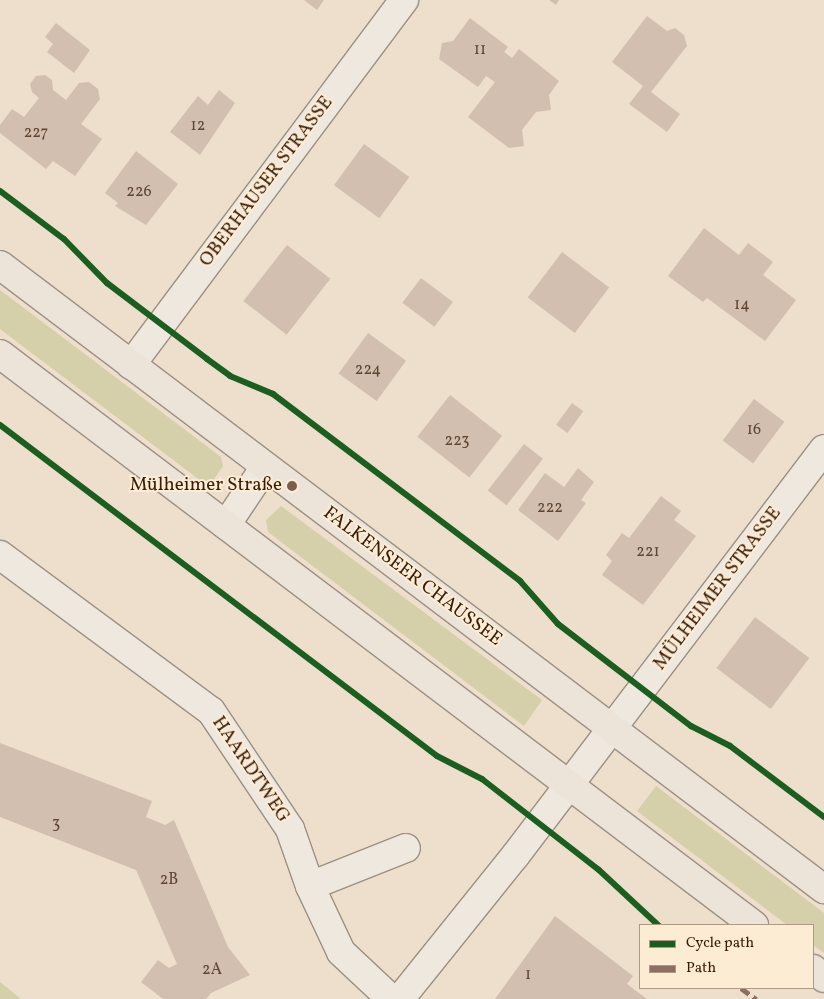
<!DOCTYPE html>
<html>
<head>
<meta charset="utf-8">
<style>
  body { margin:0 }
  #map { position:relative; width:824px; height:999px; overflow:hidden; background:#eddfcb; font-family:Vollkorn,serif }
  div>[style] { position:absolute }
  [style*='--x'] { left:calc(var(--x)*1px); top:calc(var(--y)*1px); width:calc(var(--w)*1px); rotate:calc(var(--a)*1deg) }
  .green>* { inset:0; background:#d5cfaa }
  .building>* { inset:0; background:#d2bfaf; transform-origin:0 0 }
  .roads { filter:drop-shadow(1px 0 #9c9083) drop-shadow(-1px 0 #9c9083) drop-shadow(0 1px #9c9083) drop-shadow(0 -1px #9c9083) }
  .minor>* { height:28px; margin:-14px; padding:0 14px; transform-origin:14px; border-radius:14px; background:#efe8de }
  .major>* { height:28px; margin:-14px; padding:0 14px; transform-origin:14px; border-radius:14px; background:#ece4d9 }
  .quiet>* { height:5px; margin-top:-2.5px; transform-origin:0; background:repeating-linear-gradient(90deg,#8d6e63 0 10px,transparent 0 15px) }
  .cycleway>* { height:6px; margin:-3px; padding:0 3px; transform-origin:3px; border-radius:3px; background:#1b5e20 }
  .dots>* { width:14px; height:14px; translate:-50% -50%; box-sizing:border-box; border:2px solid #fcecd4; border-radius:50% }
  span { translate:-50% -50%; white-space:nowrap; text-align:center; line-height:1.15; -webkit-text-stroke:4px #fcecd4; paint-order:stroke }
  .number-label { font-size:16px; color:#614533 }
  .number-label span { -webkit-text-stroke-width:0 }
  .street-label { font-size:19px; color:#3b1c0a }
  .poi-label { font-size:19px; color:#3b1c0a }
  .right { translate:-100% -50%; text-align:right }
  .legend { position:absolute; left:639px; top:924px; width:175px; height:65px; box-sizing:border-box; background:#fcecd4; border:1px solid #af9983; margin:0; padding:6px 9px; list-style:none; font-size:15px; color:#3b1c0a }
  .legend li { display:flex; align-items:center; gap:10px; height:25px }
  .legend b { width:25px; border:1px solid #af9983 }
</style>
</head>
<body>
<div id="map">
  <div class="green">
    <i style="clip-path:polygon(0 290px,221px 457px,223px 466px,212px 482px,201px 481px,0 329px)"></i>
    <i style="clip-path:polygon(281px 506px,542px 700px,524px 726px,268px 532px,266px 520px)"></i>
    <i style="clip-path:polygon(656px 786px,824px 913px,824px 953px,813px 945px,813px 925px,787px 925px,637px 811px)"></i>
    <i style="clip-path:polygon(0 982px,21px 999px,0 999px)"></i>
  </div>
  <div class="building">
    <i style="clip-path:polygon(304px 0,324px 0,317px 10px)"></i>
    <i style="clip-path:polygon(549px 0,559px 0,556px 5px)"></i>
    <i style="clip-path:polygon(647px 16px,667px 31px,675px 28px,684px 35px,687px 46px,651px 92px,680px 114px,667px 132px,629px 104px,643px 86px,612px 62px)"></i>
    <i style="clip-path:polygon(470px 18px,508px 47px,504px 52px,512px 58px,519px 49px,559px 81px,549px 95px,551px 110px,536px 112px,522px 130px,524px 146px,509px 148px,468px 117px,495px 82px,486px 76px,478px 87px,439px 59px,442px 43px,453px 41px)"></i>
    <i style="clip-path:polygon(56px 23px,90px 50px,74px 73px,47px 52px,53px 44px,45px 37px)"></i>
    <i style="clip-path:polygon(45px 75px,52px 80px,53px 90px,66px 100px,79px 83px,89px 82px,98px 89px,100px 99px,81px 124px,102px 139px,75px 176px,53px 161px,46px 169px,0 133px,0 125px,12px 109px,24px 117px,39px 98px,32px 92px,30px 84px,36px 76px)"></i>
    <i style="clip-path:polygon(219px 90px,235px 103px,200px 155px,170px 132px,198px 96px,208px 105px)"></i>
    <i style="left:364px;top:144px;width:56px;height:51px;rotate:36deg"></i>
    <i style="clip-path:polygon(136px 151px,178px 184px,146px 225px,115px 206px,118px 203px,105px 193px)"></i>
    <i style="clip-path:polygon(704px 228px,739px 255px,748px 243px,773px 262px,763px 275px,796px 300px,765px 341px,707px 298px,703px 302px,668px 276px)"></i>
    <i style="left:287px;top:245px;width:55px;height:71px;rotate:38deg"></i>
    <i style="left:562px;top:252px;width:59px;height:57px;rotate:37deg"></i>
    <i style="left:421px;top:278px;width:40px;height:31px;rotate:37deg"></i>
    <i style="left:368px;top:333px;width:47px;height:50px;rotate:36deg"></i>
    <i style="left:450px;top:395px;width:66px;height:53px;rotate:38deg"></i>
    <i style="left:754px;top:399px;width:38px;height:52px;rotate:37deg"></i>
    <i style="left:572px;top:403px;width:14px;height:27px;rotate:36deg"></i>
    <i style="left:524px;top:444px;width:24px;height:59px;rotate:38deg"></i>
    <i style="clip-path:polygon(578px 468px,594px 482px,581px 500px,586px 503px,558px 541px,518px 510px,545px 473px,564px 487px)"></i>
    <i style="clip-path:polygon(661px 496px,681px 511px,674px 520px,696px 536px,643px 605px,602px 575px,612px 561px,606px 555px,622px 533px,629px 538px)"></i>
    <i style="left:755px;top:617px;width:68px;height:64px;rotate:37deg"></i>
    <i style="clip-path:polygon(0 743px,152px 801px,146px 817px,165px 825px,174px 820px,228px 947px,250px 975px,211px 993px,206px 999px,163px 999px,141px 982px,158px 960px,169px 968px,177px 964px,136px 870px,0 817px)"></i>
    <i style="clip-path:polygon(555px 916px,633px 976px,627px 984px,647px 999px,495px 999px)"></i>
  </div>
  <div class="roads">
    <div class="minor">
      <i style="--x:131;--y:365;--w:456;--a:-53.2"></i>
      <i style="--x:226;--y:525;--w:70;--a:-56.1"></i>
      <i style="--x:0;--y:555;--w:262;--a:36.5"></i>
      <i style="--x:211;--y:711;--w:142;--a:56.2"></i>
      <i style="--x:290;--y:829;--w:60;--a:70.7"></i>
      <i style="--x:310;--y:886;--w:73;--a:64.8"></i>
      <i style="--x:341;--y:952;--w:69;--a:43.2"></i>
      <i style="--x:310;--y:886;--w:103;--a:-21.6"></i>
      <i style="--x:400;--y:999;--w:184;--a:-51.2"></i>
      <i style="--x:515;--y:856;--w:511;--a:-52.79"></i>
    </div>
    <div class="major">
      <i style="--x:0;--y:265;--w:1034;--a:37.14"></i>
      <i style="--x:0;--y:354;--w:946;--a:37.14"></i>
      <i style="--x:813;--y:969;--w:14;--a:39"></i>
    </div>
  </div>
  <div class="quiet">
    <i style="--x:741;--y:988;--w:19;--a:36"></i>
  </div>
  <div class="cycleway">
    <i style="--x:0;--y:191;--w:80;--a:36.9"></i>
    <i style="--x:64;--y:239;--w:62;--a:45.7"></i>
    <i style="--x:107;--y:283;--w:126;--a:37.2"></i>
    <i style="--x:207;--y:359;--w:29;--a:36"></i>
    <i style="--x:230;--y:376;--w:47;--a:22.7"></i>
    <i style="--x:273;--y:394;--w:310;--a:37.1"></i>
    <i style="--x:520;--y:581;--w:57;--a:48.5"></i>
    <i style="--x:558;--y:624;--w:168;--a:37.5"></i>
    <i style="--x:691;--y:726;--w:44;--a:27.1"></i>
    <i style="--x:730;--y:746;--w:118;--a:37.1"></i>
    <i style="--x:0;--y:425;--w:548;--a:37.14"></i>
    <i style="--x:437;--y:756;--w:51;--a:27.1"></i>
    <i style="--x:482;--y:779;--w:148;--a:37.9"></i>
    <i style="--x:599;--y:870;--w:81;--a:43"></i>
  </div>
  <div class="dots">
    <i style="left:292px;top:486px;background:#79604e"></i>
  </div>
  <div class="number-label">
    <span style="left:480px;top:50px">11</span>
    <span style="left:198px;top:126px">12</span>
    <span style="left:36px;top:133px">227</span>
    <span style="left:139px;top:192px">226</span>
    <span style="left:742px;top:305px">14</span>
    <span style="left:368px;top:370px">224</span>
    <span style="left:754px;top:430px">16</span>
    <span style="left:457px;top:441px">223</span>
    <span style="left:550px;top:508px">222</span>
    <span style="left:648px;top:552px">221</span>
    <span style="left:56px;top:824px">3</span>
    <span style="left:169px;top:880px">2B</span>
    <span style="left:212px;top:970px">2A</span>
    <span style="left:528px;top:975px">1</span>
  </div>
  <div class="street-label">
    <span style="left:267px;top:182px;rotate:-53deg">OBERHAUSER STRASSE</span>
    <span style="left:412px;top:577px;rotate:37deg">FALKENSEER CHAUSSEE</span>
    <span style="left:718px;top:589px;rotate:-53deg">MÜLHEIMER STRASSE</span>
    <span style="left:250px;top:770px;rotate:56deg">HAARDTWEG</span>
  </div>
  <div class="poi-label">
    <span class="right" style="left:282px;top:486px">Mülheimer Straße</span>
  </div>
  <ul class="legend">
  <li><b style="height:6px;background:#1b5e20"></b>Cycle path</li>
  <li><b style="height:6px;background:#8d6e63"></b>Path</li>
  </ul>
</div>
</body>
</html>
